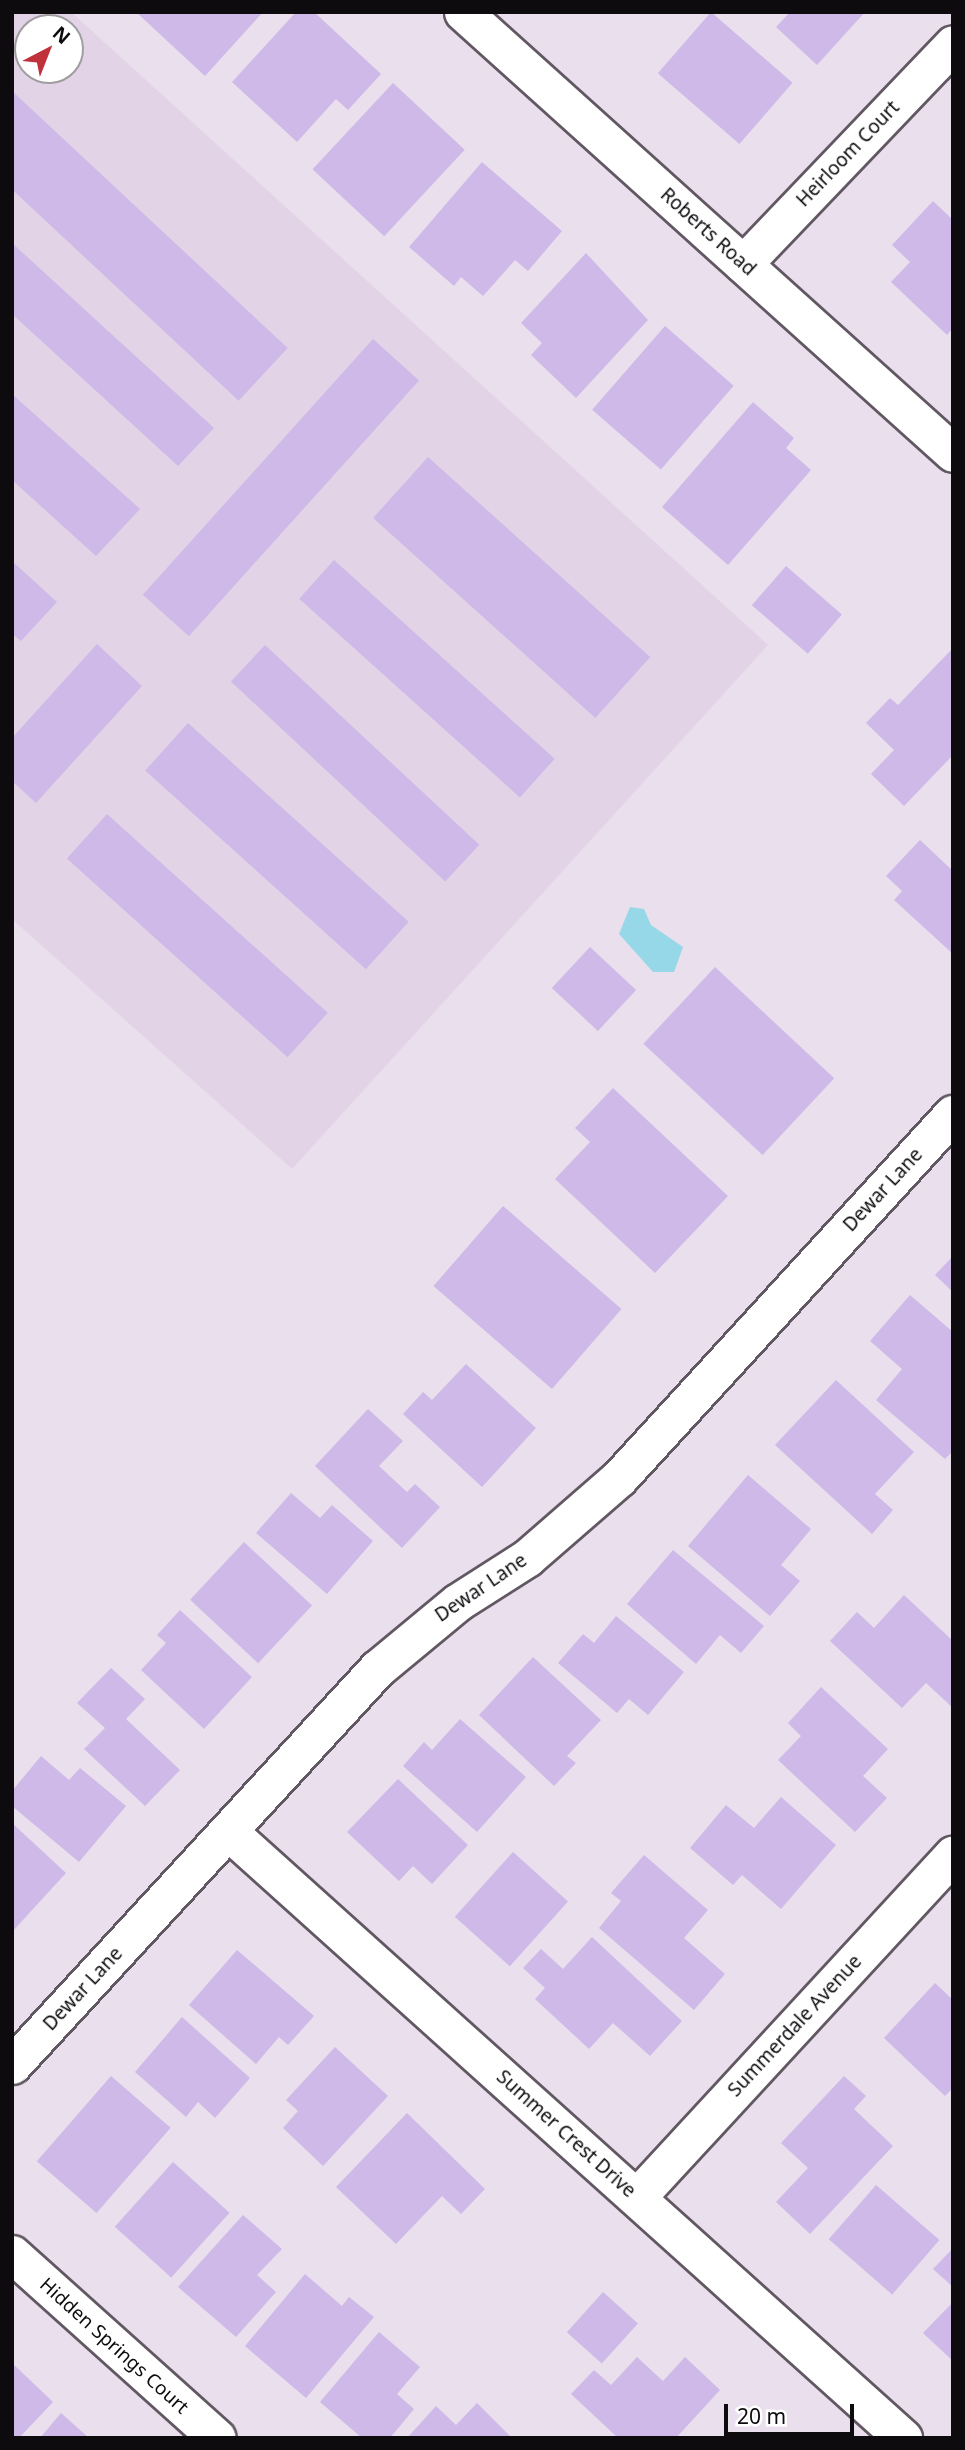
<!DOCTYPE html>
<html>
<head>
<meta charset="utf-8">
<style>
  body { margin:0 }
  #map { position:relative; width:965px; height:2450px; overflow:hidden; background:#eadfec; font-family:"Noto Sans",sans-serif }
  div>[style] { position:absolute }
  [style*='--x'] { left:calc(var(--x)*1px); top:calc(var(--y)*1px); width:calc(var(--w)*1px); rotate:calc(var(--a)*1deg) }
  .built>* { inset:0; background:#e3d3e6 }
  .water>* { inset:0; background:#97d8e8 }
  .building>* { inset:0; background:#ceb9e8; transform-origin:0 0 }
  .roads { filter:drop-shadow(2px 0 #625863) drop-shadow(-2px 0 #625863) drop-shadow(0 2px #625863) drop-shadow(0 -2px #625863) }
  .minor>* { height:37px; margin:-18.5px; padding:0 18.5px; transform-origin:18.5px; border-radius:18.5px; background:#fff }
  span { translate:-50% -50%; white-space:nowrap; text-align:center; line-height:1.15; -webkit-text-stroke:7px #fff; paint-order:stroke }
  .street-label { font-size:19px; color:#0e0b0f }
  .frame { position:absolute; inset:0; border:14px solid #0e0b0f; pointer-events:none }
  .north { position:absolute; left:14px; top:14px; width:70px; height:70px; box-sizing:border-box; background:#fff; border:2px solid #9f9d9f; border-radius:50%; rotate:42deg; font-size:19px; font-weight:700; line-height:28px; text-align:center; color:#0e0b0f }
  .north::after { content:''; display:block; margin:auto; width:24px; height:32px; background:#c1313c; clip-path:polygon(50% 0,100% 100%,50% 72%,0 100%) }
  .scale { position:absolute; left:724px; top:2404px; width:130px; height:32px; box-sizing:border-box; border:4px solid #0e0b0f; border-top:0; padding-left:9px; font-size:21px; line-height:24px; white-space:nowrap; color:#0e0b0f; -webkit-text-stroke:5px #fff; paint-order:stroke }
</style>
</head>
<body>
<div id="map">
  <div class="built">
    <i style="clip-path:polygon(evenodd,12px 12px,71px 12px,768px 645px,292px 1169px,12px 919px,12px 12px,28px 28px,70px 28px,70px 70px,28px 70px,28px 28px)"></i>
  </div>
  <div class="water">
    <i style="clip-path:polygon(630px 907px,644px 909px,651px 925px,683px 947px,674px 972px,653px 972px,619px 934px)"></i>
  </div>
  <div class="building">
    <i style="clip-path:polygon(136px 12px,263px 12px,205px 76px)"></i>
    <i style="clip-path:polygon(296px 12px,314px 12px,381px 74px,348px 110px,336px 99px,297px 142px,232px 82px)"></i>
    <i style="left:711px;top:12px;width:108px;height:81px;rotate:41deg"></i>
    <i style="clip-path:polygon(790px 12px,865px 12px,817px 65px,776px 27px)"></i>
    <i style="left:393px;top:83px;width:98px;height:118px;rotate:43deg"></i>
    <i style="left:12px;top:91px;width:377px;height:72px;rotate:43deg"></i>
    <i style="clip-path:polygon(482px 162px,562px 231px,528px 271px,515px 260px,483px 296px,461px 277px,454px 286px,409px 247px)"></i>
    <i style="clip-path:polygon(933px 201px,953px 220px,953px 328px,947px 335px,891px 282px,910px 262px,892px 245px)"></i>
    <i style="clip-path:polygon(12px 243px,214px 428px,178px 466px,12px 314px)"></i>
    <i style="clip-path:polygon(586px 253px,648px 320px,576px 398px,531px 355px,542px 343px,521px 323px)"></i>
    <i style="left:665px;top:326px;width:91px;height:111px;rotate:41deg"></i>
    <i style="left:373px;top:339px;width:62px;height:344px;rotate:42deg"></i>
    <i style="clip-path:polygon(12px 394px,140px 509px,96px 556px,12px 480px)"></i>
    <i style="clip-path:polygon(753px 402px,794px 438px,786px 448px,811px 470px,728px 565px,662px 507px)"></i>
    <i style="left:428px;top:457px;width:299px;height:82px;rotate:42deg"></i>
    <i style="left:334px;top:560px;width:297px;height:52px;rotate:42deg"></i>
    <i style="clip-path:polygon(12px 561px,57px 602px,21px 641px,12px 634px)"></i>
    <i style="left:786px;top:566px;width:74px;height:52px;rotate:41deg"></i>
    <i style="clip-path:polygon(97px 644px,142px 686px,36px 803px,12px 781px,12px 738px)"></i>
    <i style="left:265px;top:645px;width:293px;height:50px;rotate:43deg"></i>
    <i style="clip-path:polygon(953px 648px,953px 755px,904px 806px,871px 774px,894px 750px,866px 723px,890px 698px,898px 705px)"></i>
    <i style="left:188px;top:723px;width:297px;height:64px;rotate:42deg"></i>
    <i style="left:107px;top:814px;width:297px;height:60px;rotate:42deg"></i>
    <i style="clip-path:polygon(920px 840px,953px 871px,953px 954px,894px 900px,902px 891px,886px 876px)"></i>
    <i style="left:590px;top:947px;width:63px;height:56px;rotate:43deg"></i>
    <i style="left:715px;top:967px;width:163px;height:105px;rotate:43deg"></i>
    <i style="clip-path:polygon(613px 1088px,728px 1196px,655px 1273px,555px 1179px,590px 1142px,575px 1128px)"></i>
    <i style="left:503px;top:1206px;width:157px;height:106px;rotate:41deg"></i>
    <i style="clip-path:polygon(953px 1256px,953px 1292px,935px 1275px)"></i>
    <i style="clip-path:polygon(910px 1295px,953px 1332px,953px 1451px,945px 1459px,876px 1400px,902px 1369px,870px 1341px)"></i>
    <i style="clip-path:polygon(466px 1364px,536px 1428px,482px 1487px,403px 1414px,423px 1392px,432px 1400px)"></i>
    <i style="clip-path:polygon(836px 1380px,914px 1452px,875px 1494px,893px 1510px,872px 1534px,775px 1445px)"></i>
    <i style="clip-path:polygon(368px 1409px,403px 1441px,379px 1466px,407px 1492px,415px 1484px,440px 1507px,402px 1548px,315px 1466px)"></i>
    <i style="clip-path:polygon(748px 1475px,811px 1529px,781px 1565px,800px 1581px,770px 1616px,688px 1546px)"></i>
    <i style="clip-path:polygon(291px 1493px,320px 1518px,332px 1505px,373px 1541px,327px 1594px,256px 1533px)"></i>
    <i style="left:244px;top:1542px;width:93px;height:79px;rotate:43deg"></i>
    <i style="clip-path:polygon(673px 1550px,764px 1626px,741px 1653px,720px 1635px,696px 1664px,627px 1604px)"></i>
    <i style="clip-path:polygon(904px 1595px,953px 1641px,953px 1708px,926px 1683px,902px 1708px,830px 1641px,857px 1612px,874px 1628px)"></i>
    <i style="clip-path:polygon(180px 1610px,252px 1677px,204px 1729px,141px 1670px,166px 1643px,157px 1635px)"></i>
    <i style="clip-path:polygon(616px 1616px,684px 1672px,648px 1715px,629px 1699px,617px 1713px,558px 1663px,583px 1634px,594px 1643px)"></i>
    <i style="clip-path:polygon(533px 1657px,601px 1720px,567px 1756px,576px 1763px,554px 1786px,479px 1715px)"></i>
    <i style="clip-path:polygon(111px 1668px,145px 1699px,126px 1719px,180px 1770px,145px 1806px,84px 1749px,105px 1728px,77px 1703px)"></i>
    <i style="clip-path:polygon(821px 1687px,888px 1749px,863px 1776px,887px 1798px,855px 1832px,778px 1760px,801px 1736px,788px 1723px)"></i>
    <i style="clip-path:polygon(460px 1719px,526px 1777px,477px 1832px,403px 1766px,424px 1742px,432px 1750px)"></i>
    <i style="clip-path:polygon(41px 1756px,69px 1780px,80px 1768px,126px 1806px,79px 1862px,12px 1806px,12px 1791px)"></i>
    <i style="clip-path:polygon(398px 1779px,468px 1845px,432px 1884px,413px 1866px,399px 1881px,347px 1832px)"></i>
    <i style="clip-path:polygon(781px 1797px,836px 1845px,781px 1909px,742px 1875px,733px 1885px,690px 1848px,726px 1805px,754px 1828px)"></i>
    <i style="clip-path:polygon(12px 1823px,66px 1873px,12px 1932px)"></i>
    <i style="left:513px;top:1852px;width:74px;height:87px;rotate:42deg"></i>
    <i style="clip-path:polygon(644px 1855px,708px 1910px,684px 1938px,725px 1974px,694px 2010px,599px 1928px,621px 1901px,611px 1893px)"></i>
    <i style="clip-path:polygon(592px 1937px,682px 2021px,650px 2056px,613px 2023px,589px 2049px,535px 1999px,545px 1988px,523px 1968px,541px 1949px,563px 1969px)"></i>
    <i style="clip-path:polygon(237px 1950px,314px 2016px,288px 2045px,279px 2037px,256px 2064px,189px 2005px)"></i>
    <i style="clip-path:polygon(935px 1983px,953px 2000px,953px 2088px,945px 2096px,884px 2038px)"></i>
    <i style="clip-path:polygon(182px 2017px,250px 2078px,215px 2118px,198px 2102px,186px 2117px,135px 2072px)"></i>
    <i style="clip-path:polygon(335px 2047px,388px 2096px,323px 2166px,283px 2128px,298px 2111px,286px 2100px)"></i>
    <i style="left:111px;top:2076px;width:79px;height:113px;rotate:41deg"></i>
    <i style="clip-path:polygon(844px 2076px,866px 2096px,854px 2109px,893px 2146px,810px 2234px,776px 2202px,808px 2168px,781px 2143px)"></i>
    <i style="clip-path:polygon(407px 2113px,485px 2189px,461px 2214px,442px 2196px,396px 2244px,336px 2187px)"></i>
    <i style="left:173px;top:2162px;width:76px;height:87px;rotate:42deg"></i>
    <i style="left:876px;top:2185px;width:84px;height:72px;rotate:41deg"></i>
    <i style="clip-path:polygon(243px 2215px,282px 2249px,257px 2275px,276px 2292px,236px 2337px,178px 2287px)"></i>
    <i style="clip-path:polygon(953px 2248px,953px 2287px,933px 2269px)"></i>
    <i style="clip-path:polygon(305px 2274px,342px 2306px,349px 2297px,374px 2317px,306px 2398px,245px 2346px)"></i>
    <i style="left:603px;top:2292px;width:47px;height:54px;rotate:42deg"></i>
    <i style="clip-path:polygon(953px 2302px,953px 2361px,923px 2333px)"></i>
    <i style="clip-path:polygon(379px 2332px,420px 2367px,397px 2394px,414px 2409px,390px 2438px,362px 2438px,320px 2402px)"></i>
    <i style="clip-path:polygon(637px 2357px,663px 2381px,685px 2357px,720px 2390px,676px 2438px,618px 2438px,571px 2394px,594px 2370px,611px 2385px)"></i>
    <i style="clip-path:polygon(12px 2363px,53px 2402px,19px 2438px,12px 2438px)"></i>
    <i style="clip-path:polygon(477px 2403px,512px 2438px,407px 2438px,436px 2406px,456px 2425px)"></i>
    <i style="clip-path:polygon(61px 2413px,89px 2438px,40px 2438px)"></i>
  </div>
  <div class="roads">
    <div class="minor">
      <i style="--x:463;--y:12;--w:659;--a:41.99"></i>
      <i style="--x:743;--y:264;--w:304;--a:-46.3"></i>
      <i style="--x:228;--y:1831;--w:908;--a:41.96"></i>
      <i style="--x:12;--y:2065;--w:539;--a:-47.33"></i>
      <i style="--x:377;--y:1669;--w:105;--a:-39.6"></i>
      <i style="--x:458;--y:1602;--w:82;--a:-32.5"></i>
      <i style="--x:527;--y:1558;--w:122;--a:-41"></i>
      <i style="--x:619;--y:1478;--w:494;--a:-47.5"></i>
      <i style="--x:637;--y:2197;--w:466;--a:-47.3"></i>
      <i style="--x:12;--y:2254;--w:275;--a:41.9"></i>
    </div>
  </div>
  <div class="street-label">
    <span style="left:848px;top:154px;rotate:-46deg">Heirloom Court</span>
    <span style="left:708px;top:232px;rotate:42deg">Roberts Road</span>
    <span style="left:883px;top:1190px;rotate:-47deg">Dewar Lane</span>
    <span style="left:481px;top:1588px;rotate:-34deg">Dewar Lane</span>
    <span style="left:83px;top:1989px;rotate:-47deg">Dewar Lane</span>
    <span style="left:795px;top:2026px;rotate:-47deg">Summerdale Avenue</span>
    <span style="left:566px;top:2134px;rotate:42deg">Summer Crest Drive</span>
    <span style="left:114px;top:2346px;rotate:42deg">Hidden Springs Court</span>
  </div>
  <div class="frame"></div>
  <div class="north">N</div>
  <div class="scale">20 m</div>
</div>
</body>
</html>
